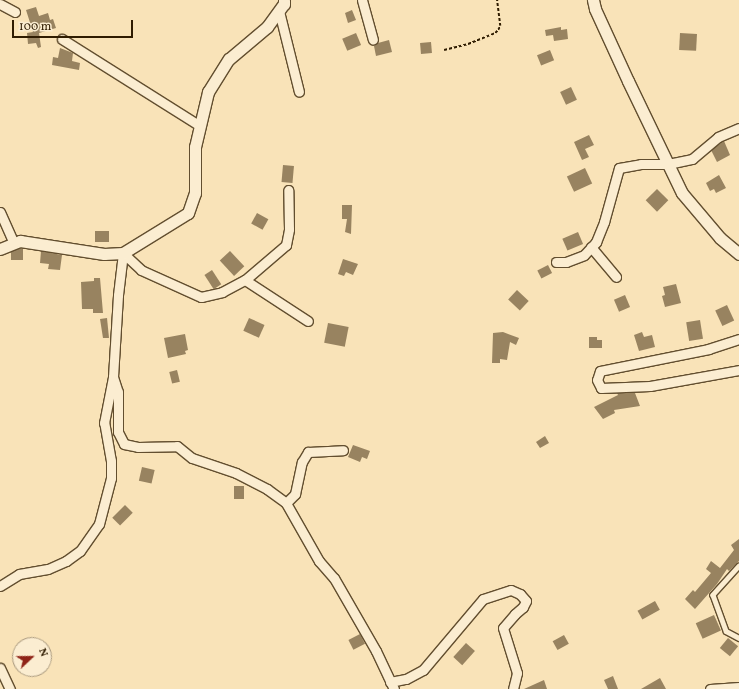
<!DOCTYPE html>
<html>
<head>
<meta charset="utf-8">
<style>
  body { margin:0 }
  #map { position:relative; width:739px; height:689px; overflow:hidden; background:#f9e3b8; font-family:Vollkorn,serif }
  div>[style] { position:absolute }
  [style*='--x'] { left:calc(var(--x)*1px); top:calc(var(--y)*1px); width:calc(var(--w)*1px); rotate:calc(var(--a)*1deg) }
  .building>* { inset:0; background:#988360; transform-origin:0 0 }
  .path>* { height:1.5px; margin-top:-0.75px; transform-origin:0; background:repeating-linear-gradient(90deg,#2f1c01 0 3px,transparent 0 5px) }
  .roads { filter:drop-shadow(1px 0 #624e2f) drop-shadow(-1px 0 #624e2f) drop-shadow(0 1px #624e2f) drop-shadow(0 -1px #624e2f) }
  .service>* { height:4.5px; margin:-2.25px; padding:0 2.25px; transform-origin:2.25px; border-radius:2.25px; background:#fbedd1 }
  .minor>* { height:9px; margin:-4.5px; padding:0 4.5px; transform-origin:4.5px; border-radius:4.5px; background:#fbedd1 }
  .tertiary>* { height:11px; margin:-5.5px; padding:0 5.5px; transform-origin:5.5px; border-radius:5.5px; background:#fbedd1 }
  span { translate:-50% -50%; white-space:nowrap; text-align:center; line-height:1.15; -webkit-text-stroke:3px #fbedd1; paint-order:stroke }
  .north { position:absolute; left:12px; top:637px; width:40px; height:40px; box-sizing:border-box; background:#fbedd1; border:1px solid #a9997e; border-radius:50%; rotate:68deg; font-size:11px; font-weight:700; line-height:16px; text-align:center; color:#2f1c01 }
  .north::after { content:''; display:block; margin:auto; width:14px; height:18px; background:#8f2418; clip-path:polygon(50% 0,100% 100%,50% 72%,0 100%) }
  .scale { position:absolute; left:12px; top:20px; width:121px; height:18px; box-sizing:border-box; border:2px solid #2f1c01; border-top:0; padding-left:5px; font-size:12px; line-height:14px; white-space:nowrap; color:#2f1c01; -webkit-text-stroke:3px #fbedd1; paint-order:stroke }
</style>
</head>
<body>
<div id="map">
  <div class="building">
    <i style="clip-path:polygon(36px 7px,39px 16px,48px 13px,50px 20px,53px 19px,56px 28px,39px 33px,41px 47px,38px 48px,36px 43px,28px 44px,27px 33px,33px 32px,26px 10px)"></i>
    <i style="clip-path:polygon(352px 10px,356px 20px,348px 23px,345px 13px)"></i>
    <i style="clip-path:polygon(561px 27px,561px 30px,567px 29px,568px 39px,554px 41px,553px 35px,546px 36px,545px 30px)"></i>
    <i style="left:356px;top:33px;width:13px;height:15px;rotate:67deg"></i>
    <i style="left:680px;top:33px;width:17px;height:17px;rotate:3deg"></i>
    <i style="clip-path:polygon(389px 40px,392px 52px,376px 56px,374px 46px,378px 43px)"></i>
    <i style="left:431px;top:42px;width:11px;height:11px;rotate:85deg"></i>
    <i style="clip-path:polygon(60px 48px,73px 53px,72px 61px,80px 63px,79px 70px,52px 65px,53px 57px,58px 58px)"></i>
    <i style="left:550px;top:50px;width:11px;height:14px;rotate:68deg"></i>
    <i style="left:571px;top:87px;width:14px;height:12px;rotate:65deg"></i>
    <i style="clip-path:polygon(589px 135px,594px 145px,585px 149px,589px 157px,582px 160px,574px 142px)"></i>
    <i style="clip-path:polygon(724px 141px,730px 155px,717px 162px,711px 150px)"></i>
    <i style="left:283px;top:165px;width:11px;height:17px;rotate:5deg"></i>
    <i style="left:585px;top:168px;width:17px;height:20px;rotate:65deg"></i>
    <i style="clip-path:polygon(719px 175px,726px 188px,716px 193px,714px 189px,710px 191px,706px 183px)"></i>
    <i style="left:657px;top:189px;width:16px;height:16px;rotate:45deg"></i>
    <i style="clip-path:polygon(342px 205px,352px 205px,351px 234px,345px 232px,347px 219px,342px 219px)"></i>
    <i style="left:257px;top:213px;width:13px;height:12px;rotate:29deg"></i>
    <i style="left:95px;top:231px;width:14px;height:11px"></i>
    <i style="left:578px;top:232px;width:13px;height:17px;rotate:67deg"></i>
    <i style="clip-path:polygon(18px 249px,23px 249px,23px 260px,11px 260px,11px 252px)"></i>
    <i style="clip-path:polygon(41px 251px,62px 255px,60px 270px,48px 269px,49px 264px,40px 263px)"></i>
    <i style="left:230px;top:251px;width:21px;height:14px;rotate:47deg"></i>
    <i style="clip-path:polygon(343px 259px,358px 264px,353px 275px,346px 272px,344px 276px,338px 274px)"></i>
    <i style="left:548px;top:265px;width:9px;height:12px;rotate:63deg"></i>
    <i style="left:212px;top:270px;width:17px;height:9px;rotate:57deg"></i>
    <i style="clip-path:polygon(94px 278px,100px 278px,103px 313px,93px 313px,93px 309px,82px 309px,81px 282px,94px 281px)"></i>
    <i style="clip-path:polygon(676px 284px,681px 303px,665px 307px,662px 296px,665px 295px,663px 287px)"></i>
    <i style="left:517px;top:290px;width:16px;height:13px;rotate:43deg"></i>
    <i style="left:625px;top:295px;width:13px;height:12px;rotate:67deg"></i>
    <i style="left:727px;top:305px;width:17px;height:13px;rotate:65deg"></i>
    <i style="clip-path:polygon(107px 318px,109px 338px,103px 338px,100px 319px)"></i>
    <i style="left:249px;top:318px;width:17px;height:14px;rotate:24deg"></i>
    <i style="left:700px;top:320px;width:19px;height:14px;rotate:81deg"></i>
    <i style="left:328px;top:323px;width:21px;height:20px;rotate:11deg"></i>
    <i style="clip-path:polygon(503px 332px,519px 338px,516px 345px,510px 342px,507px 360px,500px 359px,500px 363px,492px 363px,493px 333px)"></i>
    <i style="clip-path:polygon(642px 332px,644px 337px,652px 335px,655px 347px,639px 351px,634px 335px)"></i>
    <i style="clip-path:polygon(185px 334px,188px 350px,185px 351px,186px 354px,168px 358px,164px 338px)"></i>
    <i style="clip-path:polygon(589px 337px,597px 337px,597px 340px,602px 340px,602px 348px,589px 348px)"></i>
    <i style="left:177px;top:370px;width:12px;height:8px;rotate:76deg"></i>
    <i style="clip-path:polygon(617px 393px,635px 393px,640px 406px,614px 410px,615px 413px,603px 419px,594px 407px,618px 395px)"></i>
    <i style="clip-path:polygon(545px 436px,549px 443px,540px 448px,536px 442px)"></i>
    <i style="clip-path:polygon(353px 445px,370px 451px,367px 459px,362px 457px,360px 462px,348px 457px)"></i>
    <i style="left:142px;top:467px;width:13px;height:14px;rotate:13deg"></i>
    <i style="left:234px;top:486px;width:10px;height:13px"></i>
    <i style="left:125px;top:505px;width:11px;height:18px;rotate:45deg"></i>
    <i style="clip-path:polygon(739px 539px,739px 561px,729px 571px,727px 569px,717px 584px,695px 609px,685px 599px,693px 590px,695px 592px,711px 573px,706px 569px,711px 561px,720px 568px,734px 550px,731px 545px)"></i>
    <i style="left:655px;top:601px;width:10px;height:20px;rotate:61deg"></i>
    <i style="left:714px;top:615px;width:17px;height:20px;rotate:66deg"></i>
    <i style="left:360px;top:634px;width:11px;height:13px;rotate:63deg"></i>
    <i style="left:564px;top:635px;width:10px;height:13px;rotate:61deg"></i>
    <i style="left:728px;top:638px;width:13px;height:13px;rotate:39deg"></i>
    <i style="left:466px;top:643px;width:12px;height:19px;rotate:42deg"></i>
    <i style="clip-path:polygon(613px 676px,618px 689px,608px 689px,604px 680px)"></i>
    <i style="clip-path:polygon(660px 678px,666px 689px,641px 689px)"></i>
    <i style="clip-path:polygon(544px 680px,547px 689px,524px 689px)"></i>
  </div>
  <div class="path">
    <i style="--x:444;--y:50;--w:25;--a:-14"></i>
    <i style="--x:468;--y:44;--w:29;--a:-22"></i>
    <i style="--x:495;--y:33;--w:4;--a:-45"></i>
    <i style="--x:498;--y:30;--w:4;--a:-63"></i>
    <i style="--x:500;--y:26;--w:26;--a:-97"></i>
  </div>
  <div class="roads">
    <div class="service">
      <i style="--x:739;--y:566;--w:39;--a:132"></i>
      <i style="--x:713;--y:595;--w:38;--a:70"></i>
      <i style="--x:726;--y:631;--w:15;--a:28"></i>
    </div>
    <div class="minor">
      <i style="--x:362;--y:0;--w:41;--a:74.6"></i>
      <i style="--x:0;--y:4;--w:17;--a:28"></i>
      <i style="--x:279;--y:11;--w:83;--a:76.1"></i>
      <i style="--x:62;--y:39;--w:163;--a:32.2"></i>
      <i style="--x:0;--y:212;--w:34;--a:66"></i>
      <i style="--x:591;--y:247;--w:39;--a:50"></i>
      <i style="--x:123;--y:253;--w:25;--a:43"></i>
      <i style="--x:141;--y:270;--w:66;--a:24.2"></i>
      <i style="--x:201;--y:297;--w:22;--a:-13"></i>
      <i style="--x:222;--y:292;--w:26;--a:-28"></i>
      <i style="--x:245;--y:280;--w:54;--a:-40.5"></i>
      <i style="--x:286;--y:245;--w:16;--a:-79"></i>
      <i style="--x:289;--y:229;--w:39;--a:-91"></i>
      <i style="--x:556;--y:262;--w:10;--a:0"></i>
      <i style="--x:566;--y:262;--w:19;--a:-21"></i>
      <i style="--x:584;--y:255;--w:18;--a:-47"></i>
      <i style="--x:596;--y:242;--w:22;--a:-68"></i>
      <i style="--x:604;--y:222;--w:56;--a:-74.5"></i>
      <i style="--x:619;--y:168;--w:22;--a:-10"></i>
      <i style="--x:641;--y:164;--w:27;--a:0"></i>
      <i style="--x:668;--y:164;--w:25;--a:-12"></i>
      <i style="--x:692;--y:159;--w:34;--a:-40"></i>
      <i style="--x:718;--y:137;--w:23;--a:-23"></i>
      <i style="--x:245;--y:280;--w:75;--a:33.1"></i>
      <i style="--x:739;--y:339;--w:32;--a:162"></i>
      <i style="--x:709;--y:349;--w:111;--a:168.6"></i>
      <i style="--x:600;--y:371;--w:9;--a:108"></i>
      <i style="--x:597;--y:380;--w:9;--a:63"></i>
      <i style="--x:601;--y:388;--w:49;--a:-2.3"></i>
      <i style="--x:650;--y:386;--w:90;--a:-10.2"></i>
      <i style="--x:113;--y:377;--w:16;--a:72"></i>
      <i style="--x:118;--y:392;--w:40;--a:90"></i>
      <i style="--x:118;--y:432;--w:13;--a:63"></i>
      <i style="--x:124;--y:444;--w:14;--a:12"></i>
      <i style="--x:138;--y:447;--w:39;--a:-1"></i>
      <i style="--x:177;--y:446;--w:19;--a:39"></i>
      <i style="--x:192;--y:458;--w:46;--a:18.8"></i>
      <i style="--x:236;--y:473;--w:35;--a:27"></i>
      <i style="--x:267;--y:489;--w:24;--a:36"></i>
      <i style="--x:286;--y:503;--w:67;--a:60.4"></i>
      <i style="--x:319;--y:561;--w:23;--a:49"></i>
      <i style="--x:334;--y:578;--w:84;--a:60.1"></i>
      <i style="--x:376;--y:651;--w:42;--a:64.7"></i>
      <i style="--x:286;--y:503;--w:13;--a:-45"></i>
      <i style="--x:295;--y:494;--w:33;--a:-78"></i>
      <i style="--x:302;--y:462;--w:12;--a:-59"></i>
      <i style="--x:308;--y:452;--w:35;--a:-3"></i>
      <i style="--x:0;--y:586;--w:22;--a:-32"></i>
      <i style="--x:19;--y:574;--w:29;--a:-10"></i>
      <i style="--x:48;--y:569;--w:20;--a:-24"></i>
      <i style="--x:66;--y:561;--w:17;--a:-36"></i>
      <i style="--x:80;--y:551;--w:33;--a:-55"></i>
      <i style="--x:99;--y:524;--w:48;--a:-75.4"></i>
      <i style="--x:111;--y:478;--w:17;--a:-90"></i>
      <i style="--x:111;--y:461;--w:39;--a:-100"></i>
      <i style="--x:104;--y:423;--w:47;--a:-78.9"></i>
      <i style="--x:113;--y:377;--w:82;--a:-86.5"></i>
      <i style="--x:118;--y:295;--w:42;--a:-83.2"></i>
      <i style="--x:0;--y:668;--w:23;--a:65"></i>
      <i style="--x:390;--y:682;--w:16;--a:-11"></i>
      <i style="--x:406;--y:679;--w:19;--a:-28"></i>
      <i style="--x:423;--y:670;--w:93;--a:-49.8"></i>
      <i style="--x:483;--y:599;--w:29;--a:-18"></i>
      <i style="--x:511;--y:590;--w:10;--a:24"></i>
      <i style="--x:520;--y:594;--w:9;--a:49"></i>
      <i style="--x:526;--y:601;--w:7;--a:117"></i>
      <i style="--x:523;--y:607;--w:11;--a:139"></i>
      <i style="--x:515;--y:614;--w:18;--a:131"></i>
      <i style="--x:503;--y:628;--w:47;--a:72.7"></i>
      <i style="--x:517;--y:673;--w:16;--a:104"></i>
      <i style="--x:710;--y:689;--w:29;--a:-4"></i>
    </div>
    <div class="tertiary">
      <i style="--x:593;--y:0;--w:9;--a:77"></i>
      <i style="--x:595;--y:9;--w:79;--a:65.4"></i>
      <i style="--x:628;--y:81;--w:124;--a:64.3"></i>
      <i style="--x:682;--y:193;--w:59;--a:49.8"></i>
      <i style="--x:720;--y:238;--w:25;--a:40"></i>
      <i style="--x:0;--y:249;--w:22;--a:-22"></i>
      <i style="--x:20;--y:241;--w:85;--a:8.8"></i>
      <i style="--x:104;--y:254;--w:19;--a:-3"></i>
      <i style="--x:123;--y:253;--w:76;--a:-31.6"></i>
      <i style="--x:188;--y:213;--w:21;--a:-71"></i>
      <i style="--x:195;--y:193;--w:46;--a:-90"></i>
      <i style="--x:195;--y:147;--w:57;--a:-76.7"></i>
      <i style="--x:208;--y:92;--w:39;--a:-58"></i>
      <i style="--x:229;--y:59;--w:50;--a:-40.1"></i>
      <i style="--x:267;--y:27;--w:29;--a:-54"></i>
      <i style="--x:284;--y:4;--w:4;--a:-90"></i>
    </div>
  </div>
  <div class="north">N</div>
  <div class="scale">100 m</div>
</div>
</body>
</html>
